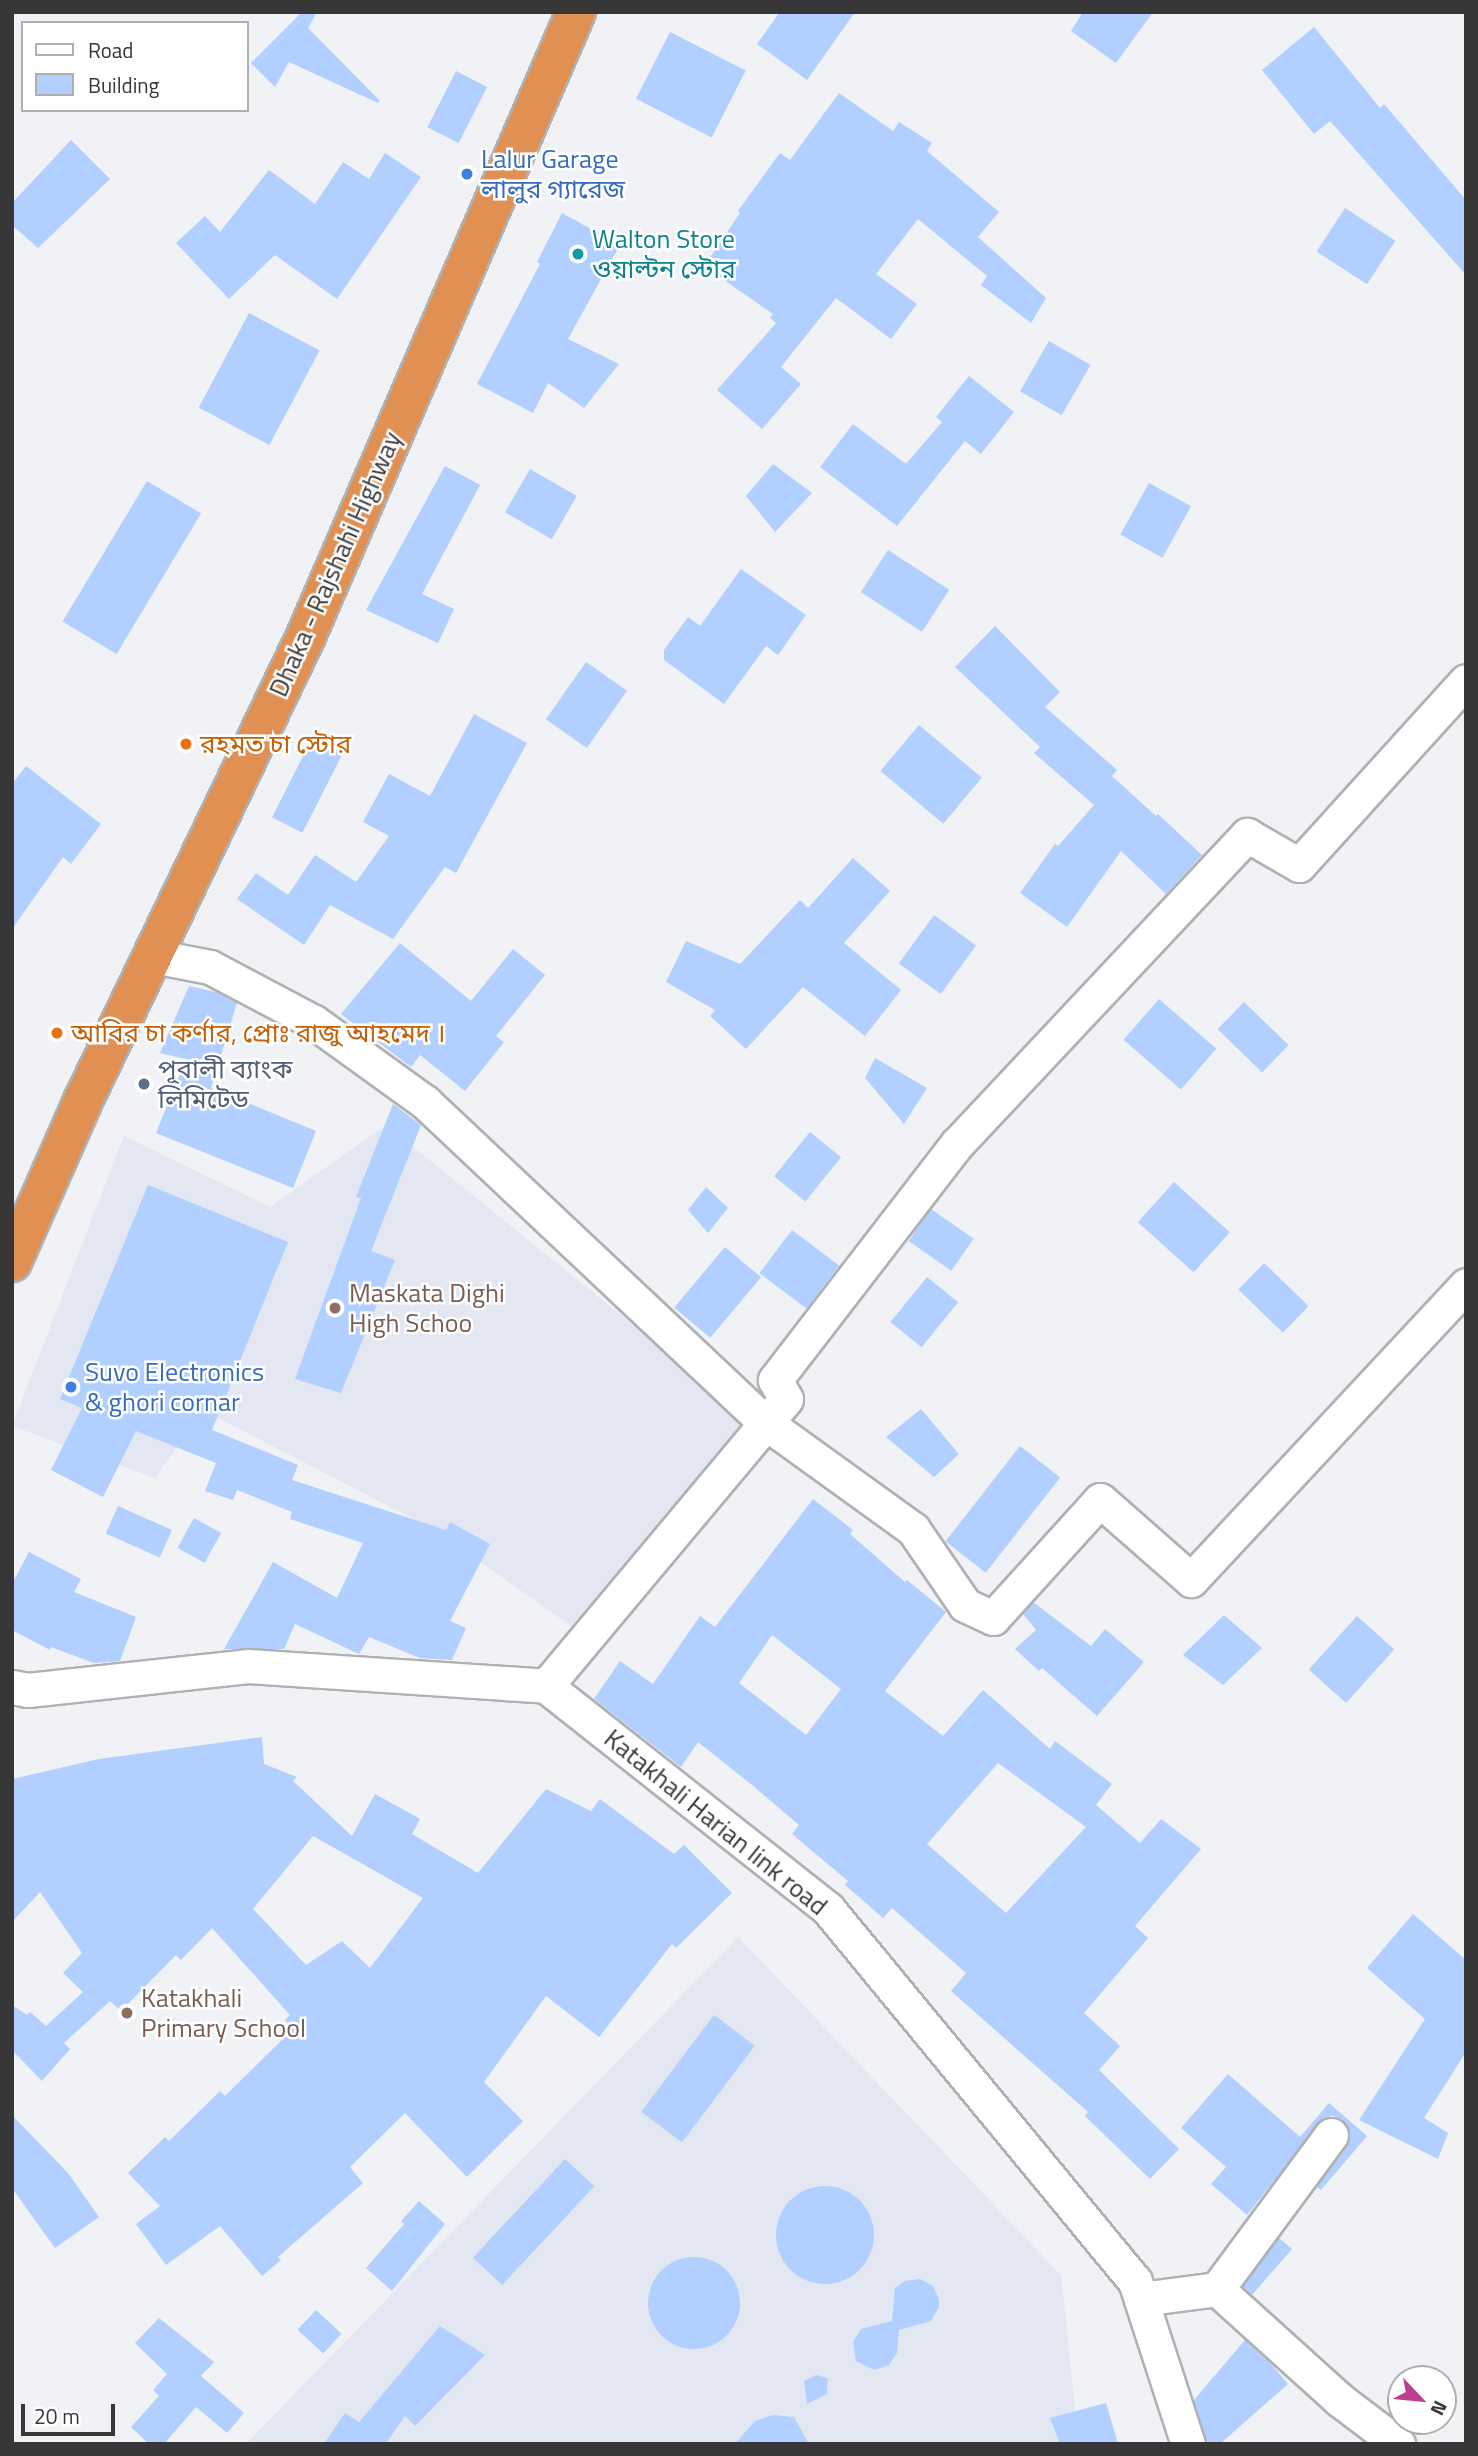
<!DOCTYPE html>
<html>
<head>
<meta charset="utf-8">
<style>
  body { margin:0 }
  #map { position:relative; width:1478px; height:2456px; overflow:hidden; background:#f0f2f5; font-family:"Titillium Web","Noto Sans Bengali",sans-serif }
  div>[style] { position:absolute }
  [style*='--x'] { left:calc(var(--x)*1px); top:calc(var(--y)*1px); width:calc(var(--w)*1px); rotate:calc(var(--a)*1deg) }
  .built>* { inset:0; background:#e2e7f1 }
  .building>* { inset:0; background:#b1cfff; transform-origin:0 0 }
  .round { border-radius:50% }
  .roads { filter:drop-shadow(2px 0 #afb1b3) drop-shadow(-2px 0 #afb1b3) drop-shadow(0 2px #afb1b3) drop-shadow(0 -2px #afb1b3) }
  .minor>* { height:33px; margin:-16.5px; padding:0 16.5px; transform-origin:16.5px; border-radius:16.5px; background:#fff }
  .highway>* { height:38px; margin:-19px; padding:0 19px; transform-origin:19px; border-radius:19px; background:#e09053 }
  .dots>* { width:19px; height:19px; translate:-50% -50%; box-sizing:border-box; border:4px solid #fff; border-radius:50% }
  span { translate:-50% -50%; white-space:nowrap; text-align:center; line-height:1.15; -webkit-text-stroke:5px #fff; paint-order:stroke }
  .shop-label { font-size:26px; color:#366cbe }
  .left { translate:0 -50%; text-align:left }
  .culture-label { font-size:26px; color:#0d838f }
  .street-label { font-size:26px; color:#373738 }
  .food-label { font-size:26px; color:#c56008 }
  .service-label { font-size:26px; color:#4e5e75 }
  .education-label { font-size:26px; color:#785e54 }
  .frame { position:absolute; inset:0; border:14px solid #373738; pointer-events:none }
  .legend { position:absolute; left:21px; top:21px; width:228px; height:91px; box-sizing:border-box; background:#fff; border:2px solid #afafaf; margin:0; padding:9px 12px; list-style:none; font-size:21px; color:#373738 }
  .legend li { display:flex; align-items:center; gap:14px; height:35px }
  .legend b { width:35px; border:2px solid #afafaf }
  .north { position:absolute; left:1387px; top:2365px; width:70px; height:70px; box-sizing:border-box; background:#fff; border:2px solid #afafaf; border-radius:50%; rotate:116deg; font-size:19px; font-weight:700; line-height:28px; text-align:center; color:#373738 }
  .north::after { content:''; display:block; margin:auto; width:24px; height:32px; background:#bd408f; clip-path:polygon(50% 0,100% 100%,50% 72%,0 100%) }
  .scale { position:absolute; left:21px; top:2404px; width:94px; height:32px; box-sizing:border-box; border:4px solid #373738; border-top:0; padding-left:9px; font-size:21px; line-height:24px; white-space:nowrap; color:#373738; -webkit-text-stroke:5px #fff; paint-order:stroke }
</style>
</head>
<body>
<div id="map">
  <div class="built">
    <i style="clip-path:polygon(386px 1125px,747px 1417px,571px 1626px,435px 1530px,203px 1410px,155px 1478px,12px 1426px,124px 1136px,270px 1207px)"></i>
    <i style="clip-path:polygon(738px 1937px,1061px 2275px,1079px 2444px,246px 2444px)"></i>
  </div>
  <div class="building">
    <i style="clip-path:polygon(302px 12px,317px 12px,308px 28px,380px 101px,378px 103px,289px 62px,275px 87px,251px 63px)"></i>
    <i style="clip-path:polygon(780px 12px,855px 12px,807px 80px,757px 44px)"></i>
    <i style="clip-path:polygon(1083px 12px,1153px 12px,1116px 63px,1071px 31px)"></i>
    <i style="clip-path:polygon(1314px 27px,1380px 108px,1384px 104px,1466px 200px,1466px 275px,1330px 121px,1314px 134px,1262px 70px)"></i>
    <i style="left:670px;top:32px;width:85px;height:75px;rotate:27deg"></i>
    <i style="left:456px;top:71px;width:35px;height:63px;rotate:27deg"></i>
    <i style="clip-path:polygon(839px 93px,893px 131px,899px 122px,932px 143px,927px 151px,999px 212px,978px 237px,1046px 298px,1031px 323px,981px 285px,987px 276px,918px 219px,876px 274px,917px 304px,891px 339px,836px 298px,781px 367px,801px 384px,762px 429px,717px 390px,776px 323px,770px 318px,773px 314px,704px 266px,740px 213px,738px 211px,780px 153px,790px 160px)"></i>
    <i style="clip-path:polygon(71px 140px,110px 179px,38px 248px,12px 225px,12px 203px)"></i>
    <i style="clip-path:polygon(385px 153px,421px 177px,337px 299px,275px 255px,229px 299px,176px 243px,205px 216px,220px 232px,269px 170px,315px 204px,343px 162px,369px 179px)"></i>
    <i style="left:1345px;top:208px;width:60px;height:52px;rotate:33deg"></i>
    <i style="clip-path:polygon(562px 213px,620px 245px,568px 339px,619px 364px,584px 408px,548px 383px,533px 413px,477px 384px,540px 264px,537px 262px)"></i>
    <i style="left:249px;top:313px;width:80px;height:107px;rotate:28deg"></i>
    <i style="left:1049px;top:341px;width:48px;height:58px;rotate:30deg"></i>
    <i style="clip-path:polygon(969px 376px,1014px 412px,981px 454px,965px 441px,897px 526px,820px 467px,853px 424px,906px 464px,942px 422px,936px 417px)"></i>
    <i style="clip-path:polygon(773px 464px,812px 493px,775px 532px,746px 496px)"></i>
    <i style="clip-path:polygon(445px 466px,480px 485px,422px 594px,454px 609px,438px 643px,366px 610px)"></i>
    <i style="left:530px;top:469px;width:54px;height:50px;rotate:30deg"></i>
    <i style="left:147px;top:481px;width:63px;height:164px;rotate:31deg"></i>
    <i style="left:1149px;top:483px;width:48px;height:59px;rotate:29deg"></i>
    <i style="left:888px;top:550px;width:73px;height:50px;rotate:33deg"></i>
    <i style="clip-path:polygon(741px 569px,806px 615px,778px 655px,766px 646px,724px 704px,664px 660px,664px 650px,688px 617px,700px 626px)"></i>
    <i style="clip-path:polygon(995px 626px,1060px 692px,1045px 707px,1117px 770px,1112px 776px,1156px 816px,1158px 814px,1202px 855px,1166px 894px,1121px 851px,1067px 927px,1020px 893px,1055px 844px,1058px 846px,1094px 805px,1034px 753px,1040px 747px,955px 667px)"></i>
    <i style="left:586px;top:662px;width:50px;height:70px;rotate:35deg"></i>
    <i style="clip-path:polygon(474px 714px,527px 743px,456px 873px,445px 867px,393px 939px,330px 905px,304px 945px,237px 899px,256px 873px,288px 895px,315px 855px,356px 882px,389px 836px,363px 822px,389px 774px,430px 796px)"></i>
    <i style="left:919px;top:725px;width:82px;height:60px;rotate:40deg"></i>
    <i style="left:317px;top:729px;width:34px;height:99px;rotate:27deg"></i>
    <i style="clip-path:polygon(26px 766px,101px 824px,71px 864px,63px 857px,12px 929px,12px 784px)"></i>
    <i style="clip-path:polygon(853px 858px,890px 891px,844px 943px,901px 990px,865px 1036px,803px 987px,746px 1049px,710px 1016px,715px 1010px,666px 982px,686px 941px,740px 964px,800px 900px,808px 908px)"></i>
    <i style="left:934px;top:915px;width:52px;height:60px;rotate:36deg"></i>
    <i style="clip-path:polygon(400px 943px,471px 1001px,513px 949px,545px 975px,496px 1036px,504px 1042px,465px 1091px,420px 1055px,411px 1067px,341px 1014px)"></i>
    <i style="clip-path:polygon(189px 986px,216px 992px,237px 1003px,211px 1088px,316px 1131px,293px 1188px,156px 1133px,186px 1059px,160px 1053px)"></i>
    <i style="left:1159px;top:999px;width:76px;height:54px;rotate:41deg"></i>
    <i style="left:1244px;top:1002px;width:62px;height:38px;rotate:44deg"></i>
    <i style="clip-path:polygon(875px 1058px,927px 1088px,904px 1124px,865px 1078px)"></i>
    <i style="clip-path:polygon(393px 1104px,421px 1125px,371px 1251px,395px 1260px,341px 1393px,295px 1379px,361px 1198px,356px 1197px)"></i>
    <i style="left:810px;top:1132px;width:40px;height:57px;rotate:39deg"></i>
    <i style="left:1174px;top:1182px;width:75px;height:54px;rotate:42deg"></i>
    <i style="clip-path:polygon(148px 1185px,288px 1242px,212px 1430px,298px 1465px,292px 1480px,446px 1530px,450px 1522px,490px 1544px,450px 1621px,466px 1628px,452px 1660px,420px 1658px,369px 1637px,359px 1654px,295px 1624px,284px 1649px,224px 1649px,273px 1562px,337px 1598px,363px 1543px,290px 1519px,292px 1512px,237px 1490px,233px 1500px,205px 1491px,216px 1463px,136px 1431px,103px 1497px,51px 1470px,82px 1408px,60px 1399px)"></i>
    <i style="clip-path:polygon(706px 1187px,728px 1208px,708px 1233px,688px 1210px)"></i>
    <i style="left:931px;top:1209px;width:52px;height:39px;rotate:35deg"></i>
    <i style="left:792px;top:1230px;width:59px;height:54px;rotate:37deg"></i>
    <i style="left:725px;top:1247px;width:47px;height:79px;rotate:40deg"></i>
    <i style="left:1264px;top:1263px;width:62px;height:37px;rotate:44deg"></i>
    <i style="left:927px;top:1277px;width:40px;height:58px;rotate:39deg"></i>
    <i style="clip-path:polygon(921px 1409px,959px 1454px,934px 1477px,886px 1437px)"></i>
    <i style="left:1020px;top:1446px;width:51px;height:121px;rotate:38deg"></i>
    <i style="clip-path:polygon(evenodd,813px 1499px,853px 1530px,850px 1534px,905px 1582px,907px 1580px,946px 1612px,885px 1691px,943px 1736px,983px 1690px,1050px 1749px,1055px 1741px,1112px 1784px,1096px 1805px,1140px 1843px,1161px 1819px,1201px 1849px,1135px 1926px,1148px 1938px,1084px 2013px,1120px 2046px,1099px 2070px,1179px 2149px,1150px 2179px,1085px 2116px,1088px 2112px,951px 1991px,966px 1973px,892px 1908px,883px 1918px,845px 1885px,848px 1881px,792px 1834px,799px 1825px,752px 1785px,698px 1742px,681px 1767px,594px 1699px,620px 1661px,653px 1684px,700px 1616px,715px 1627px,813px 1499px,772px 1635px,841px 1689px,806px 1735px,739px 1683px,772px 1635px,813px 1499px,998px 1763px,1086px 1827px,1006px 1913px,927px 1844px,998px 1763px)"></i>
    <i style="left:118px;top:1506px;width:59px;height:30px;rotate:24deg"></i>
    <i style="left:194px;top:1518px;width:31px;height:34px;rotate:29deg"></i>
    <i style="clip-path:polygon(29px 1552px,81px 1579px,74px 1592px,136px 1617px,120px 1661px,94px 1663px,51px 1647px,50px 1650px,12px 1630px,12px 1584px)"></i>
    <i style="clip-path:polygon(1033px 1602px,1091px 1646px,1105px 1629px,1144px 1662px,1097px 1716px,1042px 1668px,1039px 1671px,1015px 1649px,1036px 1630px,1023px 1614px)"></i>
    <i style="clip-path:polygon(1224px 1615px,1262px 1648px,1223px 1685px,1183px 1655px)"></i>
    <i style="left:1357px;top:1616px;width:50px;height:72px;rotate:42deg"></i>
    <i style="clip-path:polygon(evenodd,262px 1737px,264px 1764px,297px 1777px,293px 1781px,352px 1836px,375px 1794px,420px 1819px,412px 1834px,478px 1873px,546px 1789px,591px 1811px,600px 1799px,674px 1854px,684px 1845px,732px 1893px,676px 1948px,672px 1944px,599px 2037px,546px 1996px,484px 2082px,523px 2121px,467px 2177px,405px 2113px,350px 2167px,363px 2183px,278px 2257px,281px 2260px,262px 2276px,220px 2226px,166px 2265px,136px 2224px,160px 2206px,128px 2173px,165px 2137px,169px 2141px,220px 2091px,225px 2096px,293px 2029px,285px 2020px,290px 2015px,212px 1928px,181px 1960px,176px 1955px,121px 2011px,110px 2001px,64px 2043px,70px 2049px,42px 2081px,12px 2050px,12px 2005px,27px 2015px,30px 2012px,46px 2026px,83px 1992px,63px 1973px,82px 1953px,40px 1892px,12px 1922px,12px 1779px,99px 1759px,262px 1737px,313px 1836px,423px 1898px,370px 1968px,342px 1941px,306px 1965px,253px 1909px,313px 1836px)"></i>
    <i style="clip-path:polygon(1413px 1914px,1466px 1960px,1466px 2052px,1424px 2118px,1448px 2133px,1438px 2159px,1359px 2120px,1425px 2019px,1367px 1968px)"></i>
    <i style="left:714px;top:2015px;width:51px;height:121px;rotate:37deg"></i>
    <i style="clip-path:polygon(1228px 2074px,1300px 2137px,1329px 2103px,1367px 2136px,1321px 2190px,1317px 2187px,1346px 2146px,1350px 2137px,1348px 2127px,1342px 2119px,1333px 2116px,1323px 2118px,1247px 2215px,1211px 2184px,1226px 2167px,1181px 2128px)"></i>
    <i style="clip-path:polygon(12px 2115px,68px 2173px,99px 2217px,55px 2248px,12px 2188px)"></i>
    <i style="left:565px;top:2159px;width:40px;height:135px;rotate:43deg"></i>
    <i class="round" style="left:776px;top:2186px;width:98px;height:98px"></i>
    <i style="clip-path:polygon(419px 2201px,445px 2224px,392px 2291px,366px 2268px,404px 2224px,401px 2221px)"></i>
    <i style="clip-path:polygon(1279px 2238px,1292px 2249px,1252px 2295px,1243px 2286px)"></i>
    <i class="round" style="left:648px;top:2257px;width:92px;height:92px"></i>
    <i style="clip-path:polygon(920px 2279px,933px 2286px,939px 2299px,939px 2307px,931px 2321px,899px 2330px,897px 2353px,889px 2365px,874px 2370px,856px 2361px,853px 2342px,861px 2329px,892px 2321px,895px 2288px,905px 2281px)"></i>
    <i style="left:316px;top:2310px;width:35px;height:27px;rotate:43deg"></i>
    <i style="clip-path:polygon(159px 2318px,214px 2362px,201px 2376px,244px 2413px,227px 2433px,196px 2407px,164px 2444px,149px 2444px,131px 2427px,159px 2396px,153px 2390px,167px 2374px,135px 2343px)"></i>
    <i style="clip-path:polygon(440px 2326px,485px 2355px,415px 2426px,405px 2416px,387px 2442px,389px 2444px,324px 2444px,345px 2413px,359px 2422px)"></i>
    <i style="clip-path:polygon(1245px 2340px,1272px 2365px,1288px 2384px,1220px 2444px,1207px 2444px,1194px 2400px)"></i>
    <i style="clip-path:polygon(816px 2375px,828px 2378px,827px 2394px,807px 2404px,804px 2381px)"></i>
    <i style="clip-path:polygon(1106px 2403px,1118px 2444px,1060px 2444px,1050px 2418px)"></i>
    <i style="clip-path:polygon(773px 2415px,794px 2417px,809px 2444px,735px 2444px,755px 2421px)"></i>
  </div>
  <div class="roads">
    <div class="minor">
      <i style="--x:153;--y:956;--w:58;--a:10.9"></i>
      <i style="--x:210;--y:967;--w:118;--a:27.9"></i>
      <i style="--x:314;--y:1022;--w:137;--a:35.8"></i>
      <i style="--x:425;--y:1102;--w:468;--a:43.3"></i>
      <i style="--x:766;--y:1423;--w:181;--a:35.8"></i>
      <i style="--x:913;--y:1529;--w:92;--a:55.6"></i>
      <i style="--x:965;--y:1605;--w:31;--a:25"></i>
      <i style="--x:993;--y:1618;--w:159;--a:-47.8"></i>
      <i style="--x:1100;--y:1500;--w:121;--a:41.3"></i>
      <i style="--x:1191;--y:1580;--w:403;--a:-47"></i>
      <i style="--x:546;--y:1686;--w:374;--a:-50.1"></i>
      <i style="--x:786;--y:1399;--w:22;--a:-120"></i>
      <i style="--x:775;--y:1380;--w:298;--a:-52.4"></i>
      <i style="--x:957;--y:1144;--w:424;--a:-46.8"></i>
      <i style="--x:1247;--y:835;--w:60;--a:30"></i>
      <i style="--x:1299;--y:865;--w:248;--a:-47.8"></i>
      <i style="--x:12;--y:1687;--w:16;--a:11"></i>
      <i style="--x:28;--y:1690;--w:221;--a:-6.2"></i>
      <i style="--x:248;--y:1666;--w:299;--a:3.8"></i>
      <i style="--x:546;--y:1686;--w:360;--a:38.3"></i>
      <i style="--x:828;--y:1909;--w:482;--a:50.5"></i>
      <i style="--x:1135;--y:2281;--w:171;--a:72"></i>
      <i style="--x:1331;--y:2135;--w:192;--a:126.5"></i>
      <i style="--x:1217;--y:2289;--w:166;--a:42.1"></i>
      <i style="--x:1340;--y:2400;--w:73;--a:37.2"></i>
      <i style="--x:1141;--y:2299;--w:77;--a:-7.5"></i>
    </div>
    <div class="highway">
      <i style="--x:12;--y:1262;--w:174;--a:-66.2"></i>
      <i style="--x:82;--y:1103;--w:518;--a:-64.37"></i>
      <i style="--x:306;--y:636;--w:680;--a:-66.6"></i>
    </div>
  </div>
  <div class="dots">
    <i style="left:467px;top:174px;background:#3f7fe0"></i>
    <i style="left:578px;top:254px;background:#0f9aa8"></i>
    <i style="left:186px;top:744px;background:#e8710a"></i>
    <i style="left:57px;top:1033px;background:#e8710a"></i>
    <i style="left:144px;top:1084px;background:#5c6f8a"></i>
    <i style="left:335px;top:1308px;background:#8d6e63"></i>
    <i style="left:71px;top:1387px;background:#3f7fe0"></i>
    <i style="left:127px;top:2013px;background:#8d6e63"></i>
  </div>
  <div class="shop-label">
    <span class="left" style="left:481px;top:174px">Lalur Garage<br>লালুর গ্যারেজ</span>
    <span class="left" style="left:85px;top:1387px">Suvo Electronics<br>&amp; ghori cornar</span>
  </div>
  <div class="culture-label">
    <span class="left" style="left:592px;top:254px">Walton Store<br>ওয়াল্টন স্টোর</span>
  </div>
  <div class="street-label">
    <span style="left:335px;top:564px;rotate:-66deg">Dhaka - Rajshahi Highway</span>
    <span style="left:716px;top:1822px;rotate:39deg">Katakhali Harian link road</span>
  </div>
  <div class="food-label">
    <span class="left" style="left:200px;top:744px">রহমত চা স্টোর</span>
    <span class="left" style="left:71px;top:1033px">আবির চা কর্ণার, প্রোঃ রাজু আহমেদ ।</span>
  </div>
  <div class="service-label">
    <span class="left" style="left:158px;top:1084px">পূবালী ব্যাংক<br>লিমিটেড</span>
  </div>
  <div class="education-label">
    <span class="left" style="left:349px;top:1308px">Maskata Dighi<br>High Schoo</span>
    <span class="left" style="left:141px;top:2013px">Katakhali<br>Primary School</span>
  </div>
  <div class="frame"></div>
  <ul class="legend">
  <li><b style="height:9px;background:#fff"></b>Road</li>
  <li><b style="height:19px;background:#b1cfff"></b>Building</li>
  </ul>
  <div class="north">N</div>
  <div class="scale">20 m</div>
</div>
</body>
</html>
